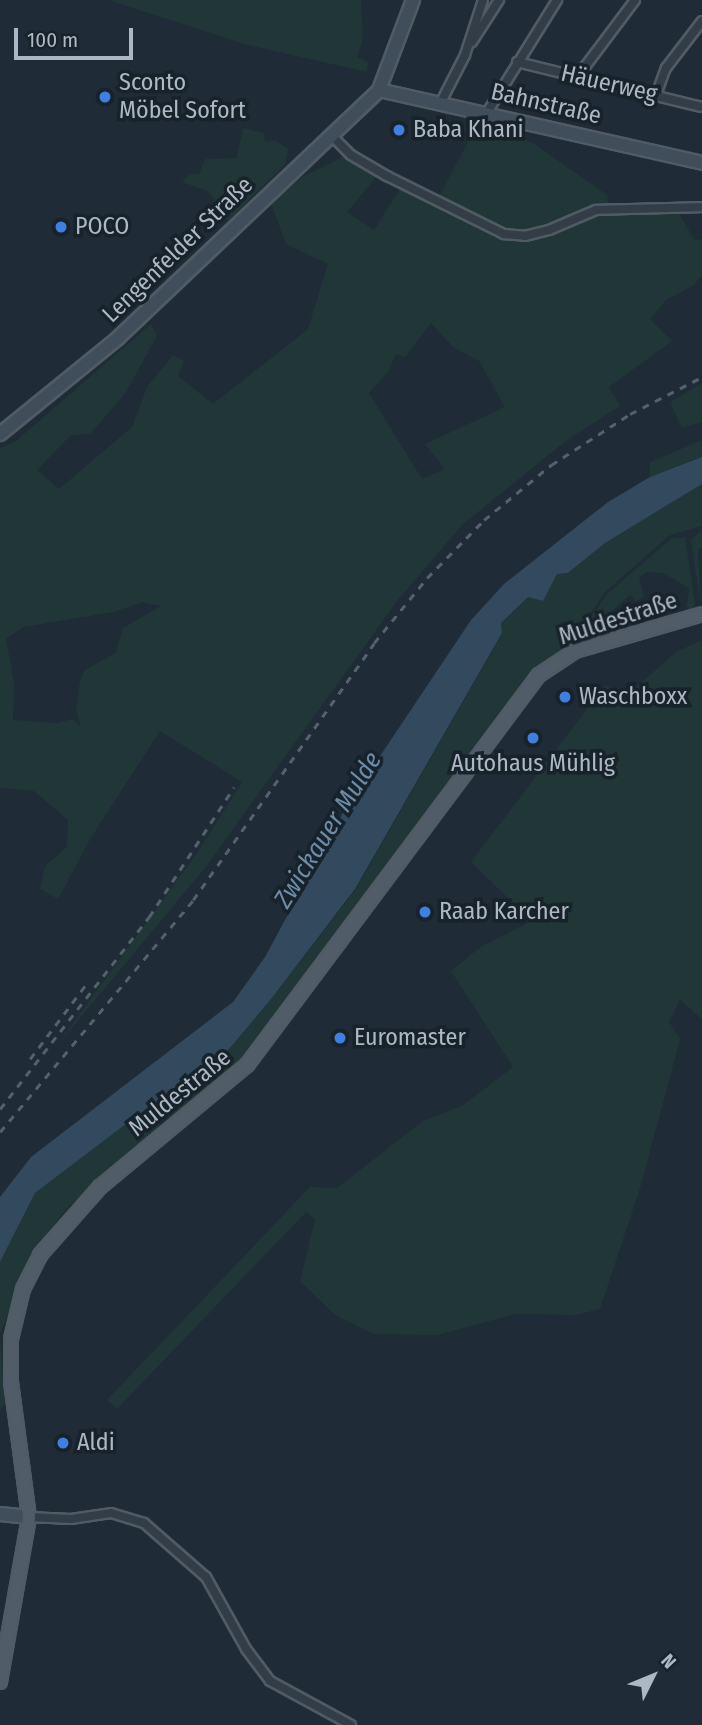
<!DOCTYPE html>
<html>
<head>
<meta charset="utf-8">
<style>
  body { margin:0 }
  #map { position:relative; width:702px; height:1725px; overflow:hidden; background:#1f2b36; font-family:"Fira Sans Condensed",sans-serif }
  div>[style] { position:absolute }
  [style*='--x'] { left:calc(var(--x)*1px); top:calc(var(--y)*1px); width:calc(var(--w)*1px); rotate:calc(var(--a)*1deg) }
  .green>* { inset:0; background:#213737 }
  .water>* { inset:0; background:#32495e }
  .roads { filter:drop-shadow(2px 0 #505b65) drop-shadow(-2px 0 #505b65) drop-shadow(0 2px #505b65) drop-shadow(0 -2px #505b65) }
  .street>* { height:8px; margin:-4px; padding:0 4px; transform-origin:4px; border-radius:4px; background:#323d47 }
  .secondary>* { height:12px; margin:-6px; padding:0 6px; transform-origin:6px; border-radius:6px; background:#404d5a }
  .primary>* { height:12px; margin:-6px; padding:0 6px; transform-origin:6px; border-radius:6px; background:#505c67 }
  .rail>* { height:2.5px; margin-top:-1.25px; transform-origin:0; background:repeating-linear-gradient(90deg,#54626e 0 7px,transparent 0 14px) }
  .dots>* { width:19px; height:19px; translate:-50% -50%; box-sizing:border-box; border:4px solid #18222b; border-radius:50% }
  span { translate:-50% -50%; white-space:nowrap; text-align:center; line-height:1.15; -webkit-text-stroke:7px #18222b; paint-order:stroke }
  .poi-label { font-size:24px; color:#acb8c4 }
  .left { translate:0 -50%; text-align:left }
  .street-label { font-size:24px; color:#acb8c4 }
  .water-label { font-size:26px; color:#6c8ca9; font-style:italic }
  .north { position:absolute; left:618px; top:1641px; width:70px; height:70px; -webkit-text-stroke:5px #18222b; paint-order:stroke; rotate:47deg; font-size:19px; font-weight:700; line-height:28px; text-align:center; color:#acb8c4 }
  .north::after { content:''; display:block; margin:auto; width:24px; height:32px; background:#acb8c4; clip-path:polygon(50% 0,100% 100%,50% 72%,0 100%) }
  .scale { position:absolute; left:14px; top:28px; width:119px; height:32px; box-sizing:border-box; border:4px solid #acb8c4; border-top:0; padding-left:9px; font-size:21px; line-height:24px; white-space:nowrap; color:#acb8c4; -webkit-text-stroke:5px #18222b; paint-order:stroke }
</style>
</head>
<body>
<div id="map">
  <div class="green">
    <i style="clip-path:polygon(108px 0,361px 0,363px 39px,357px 57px,368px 62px,367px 72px,248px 45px)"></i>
    <i style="clip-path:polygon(evenodd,479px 121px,533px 143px,607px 195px,609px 214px,677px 210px,695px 241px,702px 238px,702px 275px,694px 285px,666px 300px,650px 319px,672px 341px,609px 387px,620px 406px,567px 440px,463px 524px,397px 601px,205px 868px,55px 1048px,200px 849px,242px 782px,160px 731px,92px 836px,58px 899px,40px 889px,45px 866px,67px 847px,68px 820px,34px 791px,0 788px,0 448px,16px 441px,151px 324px,157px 336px,126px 392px,90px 434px,71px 435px,37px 470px,59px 489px,132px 427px,147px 387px,173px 355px,184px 361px,178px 376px,213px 404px,308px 329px,328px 264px,286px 244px,271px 203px,302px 177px,345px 156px,379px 174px,347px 212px,374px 230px,401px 187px,436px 202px,479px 121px,431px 323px,453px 347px,479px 361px,505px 407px,425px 444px,445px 469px,422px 479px,369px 393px,388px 372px,396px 354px,405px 357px,431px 323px,479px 121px,142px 602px,161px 606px,123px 628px,116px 653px,85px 670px,80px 681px,76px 708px,81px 727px,72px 719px,58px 723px,13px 720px,14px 682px,6px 639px,23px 627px,114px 612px,142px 602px)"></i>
    <i style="clip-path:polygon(243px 128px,264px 133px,265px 142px,275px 140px,288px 149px,285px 164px,228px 221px,208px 191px,182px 182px,189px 174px,199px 174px,205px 159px,237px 158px)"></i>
    <i style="clip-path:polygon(702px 383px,702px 422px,682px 428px,670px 402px)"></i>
    <i style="clip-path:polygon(702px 440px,702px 457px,650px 477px,650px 462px)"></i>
    <i style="clip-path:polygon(702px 484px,702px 526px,670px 535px,604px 593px,589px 616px,587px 631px,581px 631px,583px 639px,551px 660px,243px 1060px,184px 1112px,172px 1118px,161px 1115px,159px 1129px,67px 1208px,34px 1251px,0 1334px,5px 1404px,0 1409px,0 1262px,35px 1193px,122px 1127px,214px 1067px,271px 999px,356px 889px,502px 634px,501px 623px,528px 597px,543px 601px,557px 574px,569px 573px,605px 543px)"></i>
    <i style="clip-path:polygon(702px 529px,702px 548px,698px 549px,701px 606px,691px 540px)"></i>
    <i style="clip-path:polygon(685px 537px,695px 604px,692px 611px,688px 612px,687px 605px,689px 588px,663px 573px,646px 572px,639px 578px,644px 597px,636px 601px,630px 595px,604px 618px,607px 629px,618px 631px,594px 634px,591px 617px,607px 594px,672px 538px)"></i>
    <i style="clip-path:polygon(702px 640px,702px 1019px,680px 1000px,669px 1022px,680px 1039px,641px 1185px,600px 1309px,575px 1315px,516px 1314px,437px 1335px,374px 1334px,335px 1315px,300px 1281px,315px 1219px,306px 1212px,117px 1409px,107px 1400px,310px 1187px,337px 1188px,423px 1121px,462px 1106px,513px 1067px,451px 971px,482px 946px,532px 921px,471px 862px,605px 685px,625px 697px,676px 652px)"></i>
  </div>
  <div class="water">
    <i style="clip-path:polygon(702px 457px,702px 484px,605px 543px,568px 573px,557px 574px,543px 601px,528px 597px,501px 623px,502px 633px,355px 889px,271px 999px,214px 1067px,122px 1127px,35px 1193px,0 1262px,0 1197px,31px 1157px,233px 1002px,265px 957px,346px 807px,471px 620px,504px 584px,608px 502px,650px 477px)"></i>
  </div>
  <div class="roads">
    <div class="street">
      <i style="--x:472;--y:42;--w:50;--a:-57.3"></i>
      <i style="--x:517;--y:62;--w:190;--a:13.7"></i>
      <i style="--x:578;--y:76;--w:95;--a:-53.1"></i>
      <i style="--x:656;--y:95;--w:29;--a:-70"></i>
      <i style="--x:666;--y:68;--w:59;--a:-52.5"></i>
      <i style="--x:441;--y:102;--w:53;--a:-62.9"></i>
      <i style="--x:465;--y:55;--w:58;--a:-71.9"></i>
      <i style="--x:488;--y:111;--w:131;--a:-58.1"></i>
      <i style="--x:331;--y:135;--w:28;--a:45"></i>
      <i style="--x:351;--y:155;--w:42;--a:30.3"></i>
      <i style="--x:387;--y:176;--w:131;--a:26.4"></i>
      <i style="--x:504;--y:234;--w:21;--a:5"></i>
      <i style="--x:525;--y:236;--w:25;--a:-14"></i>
      <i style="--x:549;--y:230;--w:51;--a:-23.1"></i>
      <i style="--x:596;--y:210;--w:106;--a:-1.6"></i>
      <i style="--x:29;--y:1517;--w:42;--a:2.7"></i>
      <i style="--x:71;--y:1519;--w:40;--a:-8.5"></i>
      <i style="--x:111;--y:1513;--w:34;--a:17"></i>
      <i style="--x:144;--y:1523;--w:82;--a:41.1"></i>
      <i style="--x:206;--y:1577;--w:82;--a:60.9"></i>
      <i style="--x:246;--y:1649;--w:40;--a:53"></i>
      <i style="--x:270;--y:1681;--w:92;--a:28.5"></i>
    </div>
    <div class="secondary">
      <i style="--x:379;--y:90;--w:331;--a:12.7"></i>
      <i style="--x:0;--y:434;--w:152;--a:-39.1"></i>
      <i style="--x:118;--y:338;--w:360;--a:-43.5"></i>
      <i style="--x:379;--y:90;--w:96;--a:-69.3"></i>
      <i style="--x:0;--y:1514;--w:29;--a:6"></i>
    </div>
    <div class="primary">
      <i style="--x:0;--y:1682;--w:168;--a:-80"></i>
      <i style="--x:29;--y:1517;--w:136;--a:-97.6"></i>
      <i style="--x:11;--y:1382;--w:43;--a:-90"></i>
      <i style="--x:11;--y:1339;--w:51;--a:-76.5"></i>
      <i style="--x:23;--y:1289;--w:38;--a:-63"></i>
      <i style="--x:40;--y:1255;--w:91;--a:-48.6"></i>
      <i style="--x:100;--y:1187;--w:191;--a:-39.7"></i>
      <i style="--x:247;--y:1065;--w:487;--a:-53.2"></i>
      <i style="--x:539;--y:675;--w:43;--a:-33.7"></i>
      <i style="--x:575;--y:651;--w:132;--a:-16.2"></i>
    </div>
  </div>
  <div class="rail">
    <i style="--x:30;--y:1059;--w:95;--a:-53.1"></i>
    <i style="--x:0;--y:1109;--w:243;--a:-52.2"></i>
    <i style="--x:149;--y:917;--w:155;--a:-56.8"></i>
    <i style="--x:0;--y:1132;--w:302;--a:-50.2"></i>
    <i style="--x:193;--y:900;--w:314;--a:-54.8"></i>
    <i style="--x:374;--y:643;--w:84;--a:-50.8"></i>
    <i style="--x:427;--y:578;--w:81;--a:-45.5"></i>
    <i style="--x:484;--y:520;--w:87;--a:-39.4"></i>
    <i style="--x:551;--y:465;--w:94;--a:-32.8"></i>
    <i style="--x:630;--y:414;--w:81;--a:-27.2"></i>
  </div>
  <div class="dots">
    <i style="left:105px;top:97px;background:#3f7fe0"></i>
    <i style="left:399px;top:130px;background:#3f7fe0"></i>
    <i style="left:61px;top:227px;background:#3f7fe0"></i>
    <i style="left:565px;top:697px;background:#3f7fe0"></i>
    <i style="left:533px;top:738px;background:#3f7fe0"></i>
    <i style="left:425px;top:912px;background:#3f7fe0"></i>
    <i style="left:340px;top:1038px;background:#3f7fe0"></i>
    <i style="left:63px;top:1443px;background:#3f7fe0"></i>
  </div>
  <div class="poi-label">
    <span class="left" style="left:119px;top:97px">Sconto<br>Möbel Sofort</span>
    <span class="left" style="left:413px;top:130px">Baba Khani</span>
    <span class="left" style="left:75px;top:227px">POCO</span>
    <span class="left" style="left:579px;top:697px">Waschboxx</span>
    <span style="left:533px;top:764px">Autohaus Mühlig</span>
    <span class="left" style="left:439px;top:912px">Raab Karcher</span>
    <span class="left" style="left:354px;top:1038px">Euromaster</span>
    <span class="left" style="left:77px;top:1443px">Aldi</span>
  </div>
  <div class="street-label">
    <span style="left:609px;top:84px;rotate:13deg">Häuerweg</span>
    <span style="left:546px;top:104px;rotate:13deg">Bahnstraße</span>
    <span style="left:178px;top:250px;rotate:-44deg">Lengenfelder Straße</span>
    <span style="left:618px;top:619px;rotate:-18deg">Muldestraße</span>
    <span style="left:180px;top:1093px;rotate:-39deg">Muldestraße</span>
  </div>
  <div class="water-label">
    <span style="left:328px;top:830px;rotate:-58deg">Zwickauer Mulde</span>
  </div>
  <div class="north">N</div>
  <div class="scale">100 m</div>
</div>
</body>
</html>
